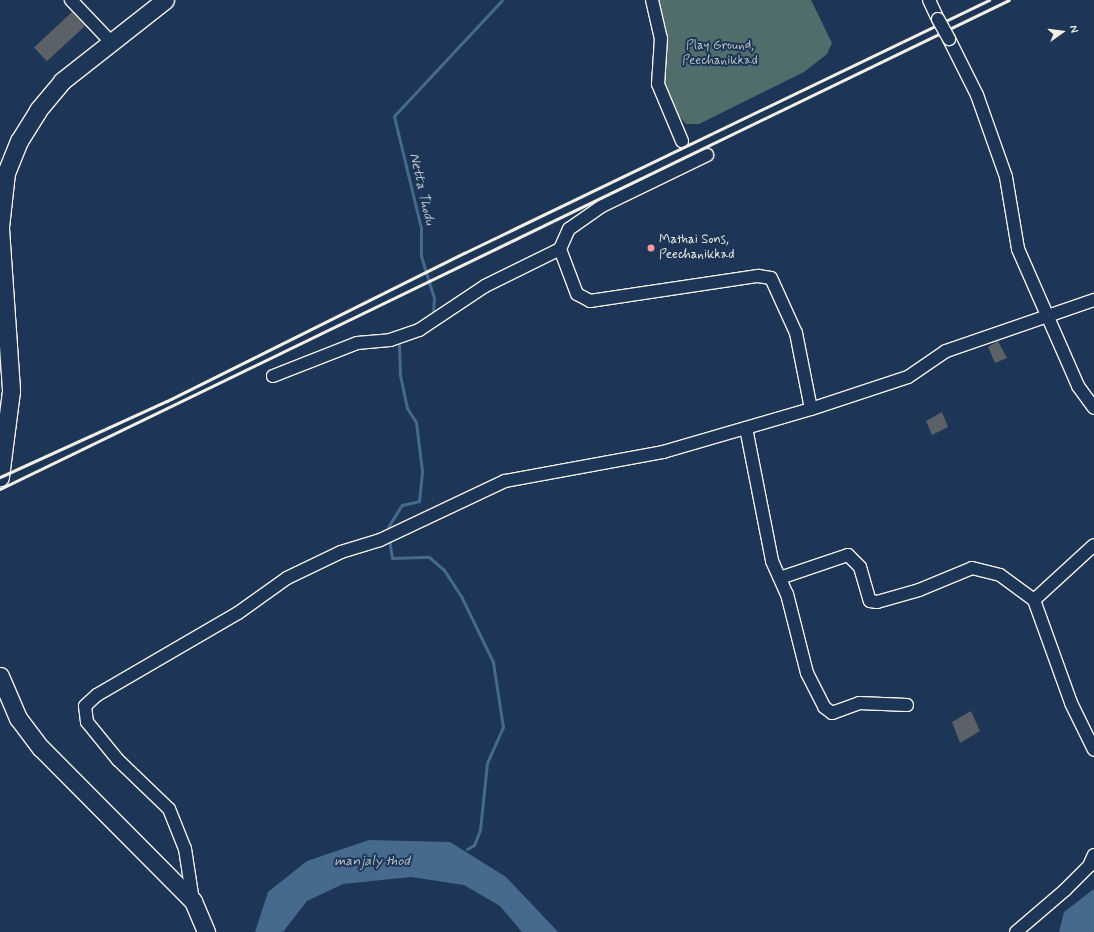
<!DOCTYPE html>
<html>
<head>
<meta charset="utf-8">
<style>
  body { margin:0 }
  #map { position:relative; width:1094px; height:932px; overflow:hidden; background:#1d3557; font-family:Mynerve,sans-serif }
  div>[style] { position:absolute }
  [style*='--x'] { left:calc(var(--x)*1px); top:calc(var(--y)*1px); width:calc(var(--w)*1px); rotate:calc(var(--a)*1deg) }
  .green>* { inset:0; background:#516d6b }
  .water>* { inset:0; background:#456a8d }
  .stream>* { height:3px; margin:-1.5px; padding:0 1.5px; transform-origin:1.5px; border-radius:1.5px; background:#456a8d }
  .building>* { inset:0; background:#5c6167; transform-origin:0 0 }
  .roads { filter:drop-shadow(1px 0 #f4f1e8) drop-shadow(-1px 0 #f4f1e8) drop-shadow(0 1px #f4f1e8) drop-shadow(0 -1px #f4f1e8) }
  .street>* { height:12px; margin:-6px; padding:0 6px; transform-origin:6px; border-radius:6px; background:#1d3557 }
  .secondary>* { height:17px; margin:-8.5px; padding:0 8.5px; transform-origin:8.5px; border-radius:8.5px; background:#1d3557 }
  .rail>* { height:3px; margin:-1.5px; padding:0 1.5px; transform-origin:1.5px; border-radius:1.5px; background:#f4f1e8 }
  .bridges { filter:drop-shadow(1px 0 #f4f1e8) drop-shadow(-1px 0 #f4f1e8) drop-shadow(0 1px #f4f1e8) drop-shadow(0 -1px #f4f1e8) }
  .street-bridge>* { height:12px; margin:-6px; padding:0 6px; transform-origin:6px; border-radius:6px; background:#1d3557 }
  .dots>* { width:11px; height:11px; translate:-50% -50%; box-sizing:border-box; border:2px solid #1d3557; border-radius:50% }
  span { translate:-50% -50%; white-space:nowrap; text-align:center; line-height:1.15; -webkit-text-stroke:4px #1d3557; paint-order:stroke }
  .park-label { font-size:13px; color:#bbc3bc }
  .poi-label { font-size:13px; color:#f4f1e8 }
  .left { translate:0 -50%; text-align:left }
  .water-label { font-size:14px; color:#b7c2c8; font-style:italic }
  .north { position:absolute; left:1042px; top:12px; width:40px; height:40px; -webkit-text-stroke:3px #1d3557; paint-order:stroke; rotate:76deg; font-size:11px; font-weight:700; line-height:16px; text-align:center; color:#f4f1e8 }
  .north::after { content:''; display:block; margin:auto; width:14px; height:18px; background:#f4f1e8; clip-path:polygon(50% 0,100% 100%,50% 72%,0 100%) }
</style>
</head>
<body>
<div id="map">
  <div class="green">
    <i style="clip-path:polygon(657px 0,811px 0,832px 43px,827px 54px,804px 72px,699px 124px,686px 124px,666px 101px,662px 81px)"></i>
  </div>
  <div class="water">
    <i style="clip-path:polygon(369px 840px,450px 842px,506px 877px,558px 932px,522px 932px,500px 906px,464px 885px,411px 877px,343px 884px,307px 901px,283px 932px,255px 932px,268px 892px,307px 861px)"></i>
    <i style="clip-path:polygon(1094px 889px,1094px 932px,1059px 932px,1064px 912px)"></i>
  </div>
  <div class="stream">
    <i style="--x:404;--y:330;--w:33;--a:-27"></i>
    <i style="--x:433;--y:315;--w:17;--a:-87"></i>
    <i style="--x:434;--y:298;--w:44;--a:-107.2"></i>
    <i style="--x:421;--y:256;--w:28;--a:-90"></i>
    <i style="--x:421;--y:228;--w:115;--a:-103.6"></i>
    <i style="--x:394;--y:116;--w:158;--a:-47"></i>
    <i style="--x:388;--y:533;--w:6;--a:-90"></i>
    <i style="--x:388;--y:527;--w:26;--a:-58"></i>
    <i style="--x:402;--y:505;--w:17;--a:-13"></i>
    <i style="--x:419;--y:501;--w:30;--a:-84"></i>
    <i style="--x:422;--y:471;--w:49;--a:-97"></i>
    <i style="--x:416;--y:422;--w:17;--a:-123"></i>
    <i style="--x:407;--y:408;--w:35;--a:-102"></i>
    <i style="--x:400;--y:374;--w:33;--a:-92"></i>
    <i style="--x:389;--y:539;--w:19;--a:81"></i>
    <i style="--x:392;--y:558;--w:37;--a:-2"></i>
    <i style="--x:429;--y:557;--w:20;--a:41"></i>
    <i style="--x:444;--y:570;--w:31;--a:57"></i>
    <i style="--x:461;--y:596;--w:73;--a:64.1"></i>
    <i style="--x:493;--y:662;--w:66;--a:81.3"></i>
    <i style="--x:503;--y:727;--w:39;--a:114"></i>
    <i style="--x:487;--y:763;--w:67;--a:96"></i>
    <i style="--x:480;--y:830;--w:16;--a:112"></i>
    <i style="--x:474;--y:845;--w:8;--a:150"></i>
  </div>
  <div class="building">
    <i style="left:72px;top:12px;width:19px;height:52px;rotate:47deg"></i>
    <i style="clip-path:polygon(998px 341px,1007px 358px,995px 363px,988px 347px)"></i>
    <i style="clip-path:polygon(942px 412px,948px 427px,932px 435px,926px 421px)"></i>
    <i style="clip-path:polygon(971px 711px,980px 731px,960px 743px,952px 722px)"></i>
  </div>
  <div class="roads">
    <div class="street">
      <i style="--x:71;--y:0;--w:58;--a:46.4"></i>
      <i style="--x:652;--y:0;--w:39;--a:77"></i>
      <i style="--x:661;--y:38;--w:46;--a:93.7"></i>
      <i style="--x:658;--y:84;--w:62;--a:67.2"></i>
      <i style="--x:929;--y:0;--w:21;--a:65"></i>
      <i style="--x:949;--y:39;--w:63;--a:63.4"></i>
      <i style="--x:977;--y:95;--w:87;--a:70.5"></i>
      <i style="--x:1006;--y:177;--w:73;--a:80.5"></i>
      <i style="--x:1018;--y:249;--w:150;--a:66.3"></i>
      <i style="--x:1078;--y:386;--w:27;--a:54"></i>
      <i style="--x:560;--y:249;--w:48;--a:69.3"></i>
      <i style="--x:577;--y:294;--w:15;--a:28"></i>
      <i style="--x:590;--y:301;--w:170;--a:-8.5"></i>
      <i style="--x:758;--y:276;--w:13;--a:9"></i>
      <i style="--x:771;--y:278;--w:60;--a:65.6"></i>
      <i style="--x:796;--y:333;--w:77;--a:78.8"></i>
      <i style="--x:273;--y:376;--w:90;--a:-21.4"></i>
      <i style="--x:357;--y:343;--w:33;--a:-5"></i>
      <i style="--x:390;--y:340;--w:31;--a:-19"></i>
      <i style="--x:419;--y:330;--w:79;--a:-33.7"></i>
      <i style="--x:485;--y:286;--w:84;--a:-26.3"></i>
      <i style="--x:560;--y:249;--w:22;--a:-66"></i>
      <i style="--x:569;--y:229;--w:40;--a:-34.9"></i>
      <i style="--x:602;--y:206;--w:117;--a:-25.9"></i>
      <i style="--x:746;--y:428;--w:136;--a:78.9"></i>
      <i style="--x:772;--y:561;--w:36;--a:66"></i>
      <i style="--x:787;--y:594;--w:81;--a:75.8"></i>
      <i style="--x:807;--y:673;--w:38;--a:63"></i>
      <i style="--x:824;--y:707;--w:10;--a:37"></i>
      <i style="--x:832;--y:713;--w:29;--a:-20"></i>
      <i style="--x:859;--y:703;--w:48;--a:2.4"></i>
      <i style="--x:780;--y:578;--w:72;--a:-18.7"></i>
      <i style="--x:848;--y:555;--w:17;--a:45"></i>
      <i style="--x:860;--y:567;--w:35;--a:74"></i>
      <i style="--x:870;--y:601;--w:7;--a:8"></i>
      <i style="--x:877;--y:602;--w:44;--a:-15.9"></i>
      <i style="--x:919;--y:590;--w:57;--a:-22.5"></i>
      <i style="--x:972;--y:568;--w:29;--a:14"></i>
      <i style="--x:1000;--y:575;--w:42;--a:36.3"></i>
      <i style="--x:1034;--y:600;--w:109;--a:70.2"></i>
      <i style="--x:1071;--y:703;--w:52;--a:63.9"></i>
      <i style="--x:1034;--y:600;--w:81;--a:-42.5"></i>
      <i style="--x:193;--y:901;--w:53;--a:-98.7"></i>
      <i style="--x:185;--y:849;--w:43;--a:-111.8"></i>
      <i style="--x:169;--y:809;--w:71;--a:-136.1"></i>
      <i style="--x:118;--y:760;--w:49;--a:-129.2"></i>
      <i style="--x:87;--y:722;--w:16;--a:-97"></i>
      <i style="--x:85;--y:706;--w:16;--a:-43"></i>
      <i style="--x:97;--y:695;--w:163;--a:-30.2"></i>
      <i style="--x:238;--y:613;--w:60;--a:-35.5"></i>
      <i style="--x:287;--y:578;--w:60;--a:-25.7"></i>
      <i style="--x:341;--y:552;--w:41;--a:-17.1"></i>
      <i style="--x:380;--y:540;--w:138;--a:-25.3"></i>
      <i style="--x:505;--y:481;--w:161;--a:-10.4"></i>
      <i style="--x:663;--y:452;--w:154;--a:-16.2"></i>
      <i style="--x:811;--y:409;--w:102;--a:-18.3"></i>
      <i style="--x:908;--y:377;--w:46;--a:-34.4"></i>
      <i style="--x:946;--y:351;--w:157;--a:-19"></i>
      <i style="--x:1016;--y:932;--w:65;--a:-40.6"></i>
      <i style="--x:1065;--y:890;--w:34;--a:-45"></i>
      <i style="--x:1089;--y:866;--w:12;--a:-66"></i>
    </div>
    <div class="secondary">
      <i style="--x:0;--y:227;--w:54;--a:-83.7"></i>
      <i style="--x:6;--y:173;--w:35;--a:-68"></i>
      <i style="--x:19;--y:141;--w:36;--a:-58"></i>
      <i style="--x:38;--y:110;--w:38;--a:-50"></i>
      <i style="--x:62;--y:81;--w:131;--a:-38.2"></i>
      <i style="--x:0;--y:228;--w:163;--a:86.1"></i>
      <i style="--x:11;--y:391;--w:87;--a:97.3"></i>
      <i style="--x:0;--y:676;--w:46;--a:66.8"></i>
      <i style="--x:18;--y:718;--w:38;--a:53"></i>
      <i style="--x:41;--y:748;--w:216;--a:45.2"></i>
      <i style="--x:193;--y:901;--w:34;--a:67"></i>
    </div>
  </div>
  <div class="rail">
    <i style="--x:0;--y:477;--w:183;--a:-24.5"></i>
    <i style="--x:167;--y:401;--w:332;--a:-26.5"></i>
    <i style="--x:464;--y:253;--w:583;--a:-25.73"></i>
    <i style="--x:0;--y:489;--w:1121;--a:-25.86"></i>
  </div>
  <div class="bridges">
    <div class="street-bridge">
      <i style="--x:938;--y:19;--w:23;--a:61"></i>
    </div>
  </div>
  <div class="dots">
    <i style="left:651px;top:248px;background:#ff9aa2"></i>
  </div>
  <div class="park-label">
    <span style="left:720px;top:54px">Play Ground,<br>Peechanikkad</span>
  </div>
  <div class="poi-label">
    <span class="left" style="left:659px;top:248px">Mathai Sons,<br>Peechanikkad</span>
  </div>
  <div class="water-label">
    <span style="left:422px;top:189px;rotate:77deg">Netta Thodu</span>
    <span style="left:372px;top:861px">manjaly thod</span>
  </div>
  <div class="north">N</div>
</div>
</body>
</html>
